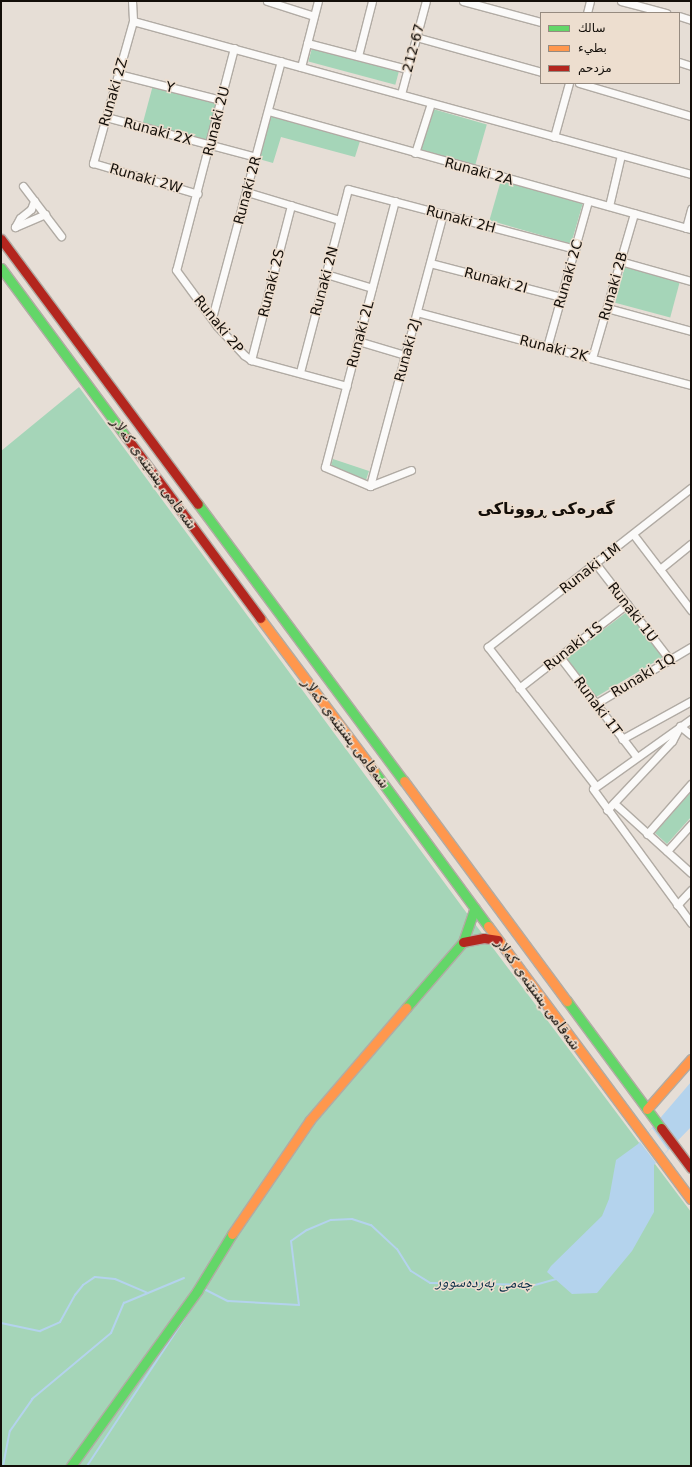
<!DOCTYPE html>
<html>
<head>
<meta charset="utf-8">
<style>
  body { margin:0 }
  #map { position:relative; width:692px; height:1467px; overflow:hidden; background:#e6ded6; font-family:"DejaVu Sans","Noto Naskh Arabic",sans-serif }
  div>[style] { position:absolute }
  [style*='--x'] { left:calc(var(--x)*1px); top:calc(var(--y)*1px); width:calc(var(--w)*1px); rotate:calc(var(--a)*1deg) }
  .green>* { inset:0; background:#a5d5b8; transform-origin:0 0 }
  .water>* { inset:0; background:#b4d3ed }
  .pier>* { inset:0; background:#e6ded6 }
  .stream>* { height:2px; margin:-1px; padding:0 1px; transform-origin:1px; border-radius:1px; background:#b4d3ed }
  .roads { filter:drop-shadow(1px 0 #b1aba4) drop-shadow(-1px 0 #b1aba4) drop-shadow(0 1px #b1aba4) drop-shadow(0 -1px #b1aba4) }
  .street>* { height:7px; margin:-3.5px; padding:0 3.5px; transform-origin:3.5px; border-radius:3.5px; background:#fbfaf9 }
  .fast>* { height:9px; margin:-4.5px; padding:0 4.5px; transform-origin:4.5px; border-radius:4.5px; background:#63d668 }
  .slow>* { height:9px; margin:-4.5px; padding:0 4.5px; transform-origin:4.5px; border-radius:4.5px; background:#ff974d }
  .jam>* { height:9px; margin:-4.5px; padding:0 4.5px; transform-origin:4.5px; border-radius:4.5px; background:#b3261e }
  span { translate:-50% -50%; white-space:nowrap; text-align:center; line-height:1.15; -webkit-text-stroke:3px #eddecf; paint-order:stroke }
  .street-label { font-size:14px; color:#130e09 }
  .water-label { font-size:15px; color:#072b45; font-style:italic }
  .quarter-label { font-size:16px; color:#130e09; font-weight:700 }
  .frame { position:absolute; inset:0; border:2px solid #130e09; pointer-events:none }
  .legend { position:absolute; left:540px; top:12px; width:140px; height:72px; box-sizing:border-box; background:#eddecf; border:1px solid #968b80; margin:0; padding:5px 7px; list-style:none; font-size:12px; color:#130e09 }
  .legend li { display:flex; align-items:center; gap:8px; height:20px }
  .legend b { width:20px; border:1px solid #968b80 }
</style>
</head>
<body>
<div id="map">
  <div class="green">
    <i style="left:312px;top:48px;width:90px;height:14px;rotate:15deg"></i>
    <i style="left:153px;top:85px;width:66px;height:40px;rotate:15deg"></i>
    <i style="left:433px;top:109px;width:56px;height:43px;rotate:16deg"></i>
    <i style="clip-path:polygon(271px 116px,360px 141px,355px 157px,281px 137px,273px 163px,259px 159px)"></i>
    <i style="left:501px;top:180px;width:85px;height:42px;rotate:16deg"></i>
    <i style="left:625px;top:266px;width:57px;height:38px;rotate:15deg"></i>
    <i style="clip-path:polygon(79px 387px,463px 908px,691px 1212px,691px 1466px,1px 1466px,1px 451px)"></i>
    <i style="clip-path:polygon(333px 459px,369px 471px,366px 480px,331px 466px)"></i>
    <i style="clip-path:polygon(628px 611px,663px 657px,596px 697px,566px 658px)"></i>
    <i style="clip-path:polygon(691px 792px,691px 817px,667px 844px,655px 833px)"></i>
  </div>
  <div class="water">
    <i style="clip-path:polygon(691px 1082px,691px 1127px,654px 1165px,654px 1212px,632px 1251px,597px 1293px,572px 1294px,547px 1272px,551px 1266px,602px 1216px,609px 1199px,616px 1160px,638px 1144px)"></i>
  </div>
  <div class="pier">
    <i style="clip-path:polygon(652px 1128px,668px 1150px,656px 1163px,640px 1142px)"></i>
  </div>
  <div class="stream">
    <i style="--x:1;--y:1323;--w:40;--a:12"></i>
    <i style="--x:40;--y:1331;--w:22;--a:-24"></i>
    <i style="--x:60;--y:1322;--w:31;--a:-61"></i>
    <i style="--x:75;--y:1295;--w:13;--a:-51"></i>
    <i style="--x:83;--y:1285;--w:14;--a:-34"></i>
    <i style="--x:95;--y:1277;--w:20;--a:6"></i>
    <i style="--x:115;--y:1279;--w:36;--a:23"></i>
    <i style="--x:3;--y:1466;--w:36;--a:-79"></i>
    <i style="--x:10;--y:1431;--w:39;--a:-55"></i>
    <i style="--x:32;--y:1399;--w:103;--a:-39.9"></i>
    <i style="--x:111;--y:1333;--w:33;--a:-67"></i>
    <i style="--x:124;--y:1303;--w:65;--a:-22.6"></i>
    <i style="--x:87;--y:1466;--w:212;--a:-56.5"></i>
    <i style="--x:204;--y:1289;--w:27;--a:27"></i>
    <i style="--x:228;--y:1301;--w:71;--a:3.2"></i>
    <i style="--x:299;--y:1305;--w:64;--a:-97.1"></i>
    <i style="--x:291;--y:1241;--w:19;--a:-35"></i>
    <i style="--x:307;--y:1230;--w:26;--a:-23"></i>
    <i style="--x:331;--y:1220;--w:21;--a:-3"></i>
    <i style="--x:352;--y:1219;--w:20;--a:18"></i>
    <i style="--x:371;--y:1225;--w:35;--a:43"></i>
    <i style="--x:397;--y:1249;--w:26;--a:58"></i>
    <i style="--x:411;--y:1271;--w:22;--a:32"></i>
    <i style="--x:430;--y:1283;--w:105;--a:1.1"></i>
    <i style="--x:535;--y:1285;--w:22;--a:-16"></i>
  </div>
  <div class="roads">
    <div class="street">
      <i style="--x:132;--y:1;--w:20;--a:87"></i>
      <i style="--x:133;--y:21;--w:148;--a:105.7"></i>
      <i style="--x:93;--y:163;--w:109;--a:16.4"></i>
      <i style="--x:267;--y:1;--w:49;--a:17.7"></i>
      <i style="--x:463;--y:1;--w:81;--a:15.1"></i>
      <i style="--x:621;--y:1;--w:47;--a:14.9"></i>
      <i style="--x:587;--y:13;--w:12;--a:-76"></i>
      <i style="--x:679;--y:16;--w:13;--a:18"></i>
      <i style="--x:133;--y:21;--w:579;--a:15.33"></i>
      <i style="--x:416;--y:37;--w:130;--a:15.6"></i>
      <i style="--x:307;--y:43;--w:103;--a:14.6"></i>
      <i style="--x:234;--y:48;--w:229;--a:104.6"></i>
      <i style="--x:176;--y:270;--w:69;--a:53.8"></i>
      <i style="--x:217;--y:326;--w:40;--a:47"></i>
      <i style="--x:244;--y:355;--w:9;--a:36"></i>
      <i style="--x:251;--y:360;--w:99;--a:15.2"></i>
      <i style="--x:358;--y:56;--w:57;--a:-75.7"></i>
      <i style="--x:679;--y:62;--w:13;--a:18"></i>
      <i style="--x:301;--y:67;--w:68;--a:-75.6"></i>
      <i style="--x:118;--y:74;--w:106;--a:14.2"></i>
      <i style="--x:579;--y:83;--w:117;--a:16.4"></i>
      <i style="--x:401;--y:94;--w:96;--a:-75"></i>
      <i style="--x:268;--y:111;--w:439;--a:15.6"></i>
      <i style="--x:106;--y:117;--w:155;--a:14.9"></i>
      <i style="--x:554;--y:137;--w:56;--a:-74.5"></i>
      <i style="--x:415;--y:153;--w:52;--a:-72.3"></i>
      <i style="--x:23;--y:186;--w:63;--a:52.8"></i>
      <i style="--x:247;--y:192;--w:97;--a:16.8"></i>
      <i style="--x:609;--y:206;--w:52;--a:-76.8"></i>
      <i style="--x:15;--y:227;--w:10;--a:-61"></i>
      <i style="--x:20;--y:218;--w:14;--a:-39"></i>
      <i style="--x:31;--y:209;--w:9;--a:-69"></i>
      <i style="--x:15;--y:227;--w:33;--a:-23"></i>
      <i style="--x:686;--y:228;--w:20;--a:-75"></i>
      <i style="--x:620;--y:261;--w:74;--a:15.7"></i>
      <i style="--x:430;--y:263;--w:135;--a:14.5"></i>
      <i style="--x:326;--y:274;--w:48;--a:16.9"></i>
      <i style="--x:607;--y:308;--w:87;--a:15.3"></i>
      <i style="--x:417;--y:312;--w:284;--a:14.9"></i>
      <i style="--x:212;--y:318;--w:266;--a:-75"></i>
      <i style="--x:358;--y:341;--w:49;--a:16.6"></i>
      <i style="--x:547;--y:347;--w:152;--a:-74.3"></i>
      <i style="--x:592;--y:358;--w:151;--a:-73.8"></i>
      <i style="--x:251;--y:360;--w:160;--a:-75.5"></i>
      <i style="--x:300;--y:372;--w:189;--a:-75.3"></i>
      <i style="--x:348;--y:189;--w:235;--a:14.8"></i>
      <i style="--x:370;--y:486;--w:49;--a:-157.1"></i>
      <i style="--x:325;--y:467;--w:275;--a:-75.3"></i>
      <i style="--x:370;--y:486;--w:282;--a:-75"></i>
      <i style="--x:370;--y:486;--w:44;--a:-21.3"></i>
      <i style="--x:633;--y:534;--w:96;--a:52.7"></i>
      <i style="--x:596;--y:564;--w:121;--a:52.4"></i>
      <i style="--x:660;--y:569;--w:40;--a:-39"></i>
      <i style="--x:560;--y:657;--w:125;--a:52.5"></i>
      <i style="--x:519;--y:688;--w:137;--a:-37.9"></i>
      <i style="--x:595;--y:704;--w:112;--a:-30.7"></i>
      <i style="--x:691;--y:719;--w:120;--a:144.5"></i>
      <i style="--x:593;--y:789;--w:166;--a:53.8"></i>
      <i style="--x:622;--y:739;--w:79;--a:-28.8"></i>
      <i style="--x:595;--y:785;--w:175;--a:-127.8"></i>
      <i style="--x:488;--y:647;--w:258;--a:-38.1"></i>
      <i style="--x:614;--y:803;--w:104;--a:42.3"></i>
      <i style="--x:607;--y:810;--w:95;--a:-46.7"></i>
      <i style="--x:672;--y:741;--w:17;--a:-62"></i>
      <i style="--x:680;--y:726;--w:14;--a:39"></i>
      <i style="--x:647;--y:834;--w:67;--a:-48.7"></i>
      <i style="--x:667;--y:851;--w:36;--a:-48"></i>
      <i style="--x:677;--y:905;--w:21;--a:-47"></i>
    </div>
    <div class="fast">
      <i style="--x:1;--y:268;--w:212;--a:53.5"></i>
      <i style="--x:198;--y:504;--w:345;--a:53.4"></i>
      <i style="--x:374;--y:771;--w:192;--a:53.7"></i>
      <i style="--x:567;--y:1001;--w:158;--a:53.5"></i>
      <i style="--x:406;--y:1008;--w:87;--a:-49.2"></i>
      <i style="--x:463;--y:942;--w:36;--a:-71"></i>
      <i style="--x:71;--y:1466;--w:216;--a:-54.2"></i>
      <i style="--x:197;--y:1291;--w:67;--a:-58.4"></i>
    </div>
    <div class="slow">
      <i style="--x:260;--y:618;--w:191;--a:53.3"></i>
      <i style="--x:404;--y:781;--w:274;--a:53.5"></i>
      <i style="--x:488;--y:926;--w:340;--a:53.4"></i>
      <i style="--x:647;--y:1109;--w:67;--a:-48.7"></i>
      <i style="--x:232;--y:1234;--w:138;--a:-55.6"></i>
      <i style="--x:310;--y:1120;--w:148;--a:-49.4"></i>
    </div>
    <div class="jam">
      <i style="--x:1;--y:239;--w:330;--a:53.4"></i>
      <i style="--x:127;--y:438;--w:224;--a:53.5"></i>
      <i style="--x:463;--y:942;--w:21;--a:-11"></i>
      <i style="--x:484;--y:938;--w:14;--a:8"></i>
      <i style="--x:661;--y:1128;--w:50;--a:53.1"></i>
    </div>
  </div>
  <div class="street-label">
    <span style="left:413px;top:48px;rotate:-75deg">212-67</span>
    <span style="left:170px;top:87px;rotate:14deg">Y</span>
    <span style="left:113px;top:92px;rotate:-74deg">Runaki 2Z</span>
    <span style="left:216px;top:121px;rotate:-76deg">Runaki 2U</span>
    <span style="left:158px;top:131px;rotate:15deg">Runaki 2X</span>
    <span style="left:479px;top:171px;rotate:15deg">Runaki 2A</span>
    <span style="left:146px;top:178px;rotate:16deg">Runaki 2W</span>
    <span style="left:247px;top:190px;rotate:-75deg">Runaki 2R</span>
    <span style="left:461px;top:219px;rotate:15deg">Runaki 2H</span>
    <span style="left:568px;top:274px;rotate:-74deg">Runaki 2C</span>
    <span style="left:496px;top:280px;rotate:15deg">Runaki 2I</span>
    <span style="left:324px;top:281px;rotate:-75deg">Runaki 2N</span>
    <span style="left:271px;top:283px;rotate:-76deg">Runaki 2S</span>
    <span style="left:613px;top:286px;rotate:-74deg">Runaki 2B</span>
    <span style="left:219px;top:324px;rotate:51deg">Runaki 2P</span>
    <span style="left:360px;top:334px;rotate:-75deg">Runaki 2L</span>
    <span style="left:554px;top:348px;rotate:14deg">Runaki 2K</span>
    <span style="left:407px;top:350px;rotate:-75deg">Runaki 2J</span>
    <span style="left:154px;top:473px;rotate:54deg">شەقامی پشتێنەی کەلار</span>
    <span style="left:590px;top:568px;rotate:-38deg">Runaki 1M</span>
    <span style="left:633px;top:612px;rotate:52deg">Runaki 1U</span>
    <span style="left:573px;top:646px;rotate:-38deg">Runaki 1S</span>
    <span style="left:643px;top:675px;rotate:-31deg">Runaki 1Q</span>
    <span style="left:598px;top:706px;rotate:53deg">Runaki 1T</span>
    <span style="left:346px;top:733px;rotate:53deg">شەقامی پشتێنەی کەلار</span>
    <span style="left:538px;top:994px;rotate:54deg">شەقامی پشتێنەی کەلار</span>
  </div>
  <div class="water-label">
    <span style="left:484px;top:1283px;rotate:1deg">چەمی بەردەسوور</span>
  </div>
  <div class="quarter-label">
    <span style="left:546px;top:509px">گەرەکی ڕووناکی</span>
  </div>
  <div class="frame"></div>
  <ul class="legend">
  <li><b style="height:5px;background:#63d668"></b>سالك</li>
  <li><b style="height:5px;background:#ff974d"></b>بطيء</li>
  <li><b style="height:5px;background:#b3261e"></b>مزدحم</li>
  </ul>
</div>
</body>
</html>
